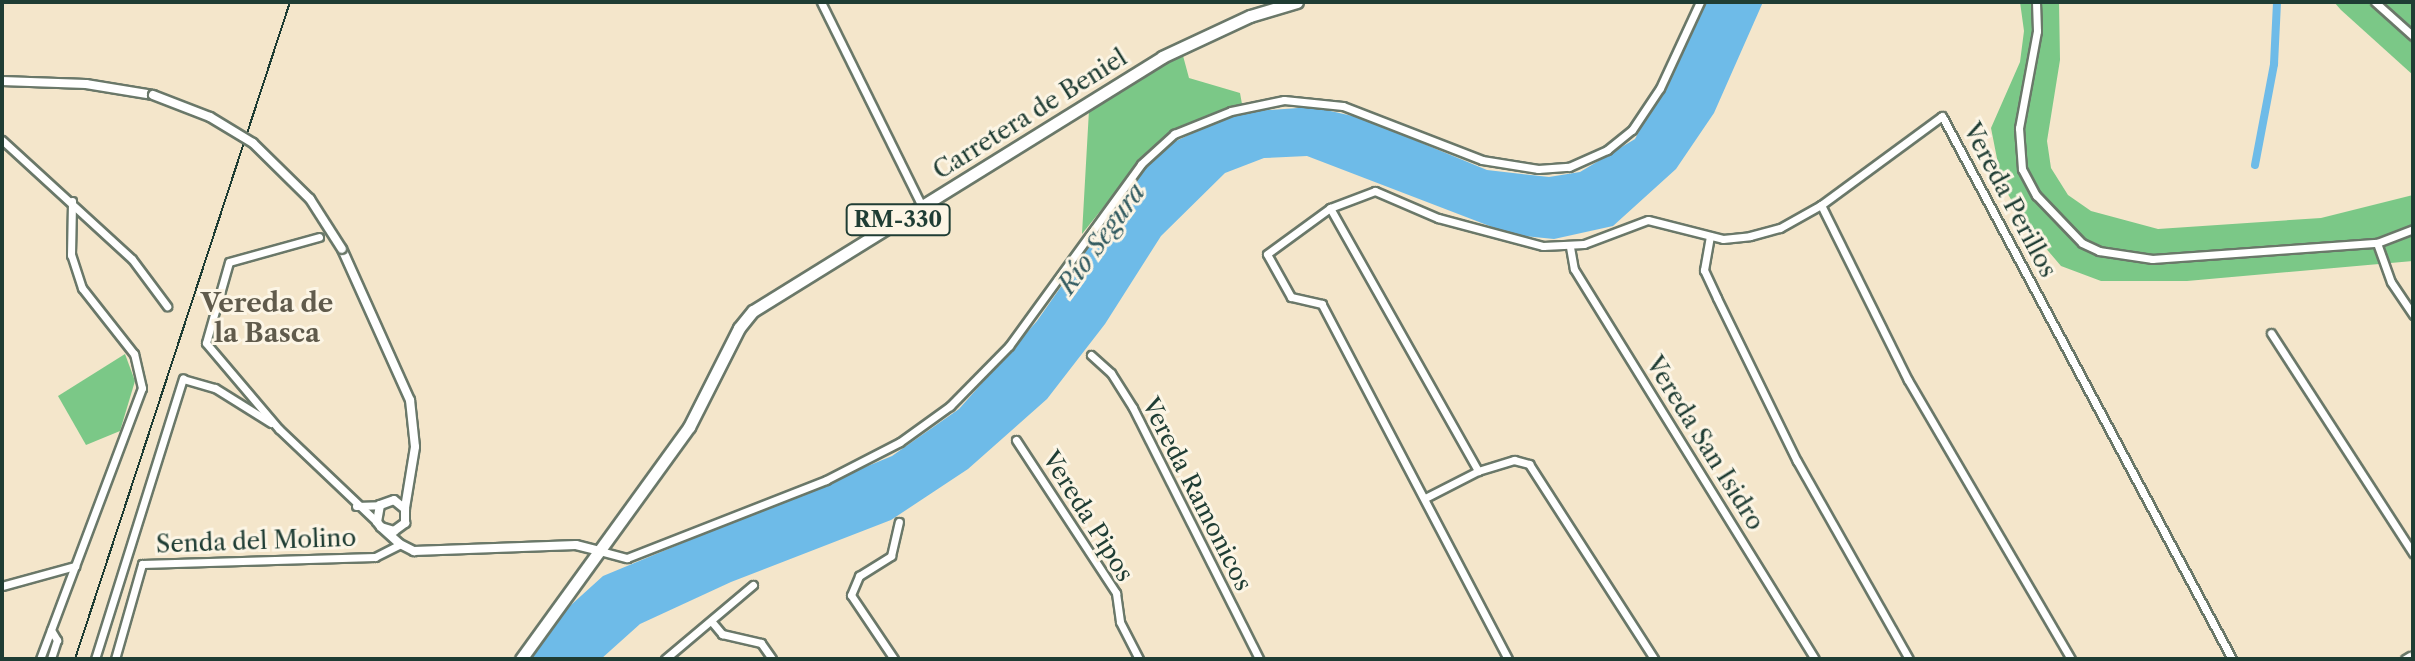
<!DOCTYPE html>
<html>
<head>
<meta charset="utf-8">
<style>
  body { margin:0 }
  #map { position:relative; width:2415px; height:661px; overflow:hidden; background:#f4e6cb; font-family:"Libre Caslon Text",serif }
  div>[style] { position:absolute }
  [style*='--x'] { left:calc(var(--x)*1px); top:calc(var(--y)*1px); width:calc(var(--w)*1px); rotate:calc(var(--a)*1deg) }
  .green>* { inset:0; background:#7bc887 }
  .water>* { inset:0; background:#6ebbe8 }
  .canal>* { height:8px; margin:-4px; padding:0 4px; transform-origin:4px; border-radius:4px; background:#6ebbe8 }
  .roads { filter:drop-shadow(2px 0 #6a7869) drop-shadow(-2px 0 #6a7869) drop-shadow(0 2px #6a7869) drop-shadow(0 -2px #6a7869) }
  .minor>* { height:7px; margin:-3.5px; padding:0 3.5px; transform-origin:3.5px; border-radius:3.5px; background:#fff }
  .tertiary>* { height:8px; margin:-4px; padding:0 4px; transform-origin:4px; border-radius:4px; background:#fff }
  .primary>* { height:11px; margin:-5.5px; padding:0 5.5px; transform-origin:5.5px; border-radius:5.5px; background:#fff }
  .rail>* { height:2px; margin:-1px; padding:0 1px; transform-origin:1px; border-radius:1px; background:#1f3d34 }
  .bridges { filter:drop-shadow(2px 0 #6a7869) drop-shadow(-2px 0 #6a7869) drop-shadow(0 2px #6a7869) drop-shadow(0 -2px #6a7869) }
  .tertiary-bridge>* { height:8px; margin:-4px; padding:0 4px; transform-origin:4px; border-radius:4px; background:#fff }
  span { translate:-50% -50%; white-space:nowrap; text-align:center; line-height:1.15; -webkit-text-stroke:6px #fcf5e5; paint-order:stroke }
  .shield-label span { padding:2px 6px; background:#fcf5e5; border:2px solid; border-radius:6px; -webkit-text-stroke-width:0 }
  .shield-label { font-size:22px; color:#1f3d34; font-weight:700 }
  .street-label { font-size:24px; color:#1f3d34 }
  .water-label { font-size:26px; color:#335c61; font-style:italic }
  .neighbourhood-label { font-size:26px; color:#605b4c; font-weight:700 }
  .frame { position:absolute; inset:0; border:4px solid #1f3d34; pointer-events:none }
</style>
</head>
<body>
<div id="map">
  <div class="green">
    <i style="clip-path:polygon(2020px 2px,2059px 2px,2060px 60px,2047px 141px,2051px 168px,2068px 195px,2091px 211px,2158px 229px,2321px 218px,2413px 195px,2413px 261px,2187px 281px,2101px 281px,2061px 266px,2026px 225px,2002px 184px,1991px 128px,2020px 62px,2024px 31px)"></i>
    <i style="clip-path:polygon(2334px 2px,2413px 2px,2413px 75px,2341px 10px)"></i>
    <i style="clip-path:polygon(1182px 52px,1189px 78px,1240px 93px,1242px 104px,1177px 130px,1145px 155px,1082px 234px,1089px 110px)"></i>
    <i style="clip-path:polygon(125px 354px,135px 381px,120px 431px,86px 445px,58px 396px)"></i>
  </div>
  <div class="water">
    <i style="clip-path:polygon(1707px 2px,1763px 2px,1714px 113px,1676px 169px,1613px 226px,1554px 239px,1513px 235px,1307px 156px,1264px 158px,1225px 173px,1161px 236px,1105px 324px,1047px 399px,968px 469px,891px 520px,731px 582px,640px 624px,601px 659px,531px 659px,561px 614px,603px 576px,892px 456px,959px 409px,1037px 321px,1142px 171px,1172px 143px,1222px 119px,1254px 111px,1313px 107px,1361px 118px,1487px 170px,1549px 177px,1580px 172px,1635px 139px)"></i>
  </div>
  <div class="canal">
    <i style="--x:2255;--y:165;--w:103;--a:-79.3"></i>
    <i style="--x:2274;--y:64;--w:62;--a:-87.2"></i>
  </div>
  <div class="roads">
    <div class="minor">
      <i style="--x:821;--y:2;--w:228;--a:63.7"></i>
      <i style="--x:2036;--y:2;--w:29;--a:88"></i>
      <i style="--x:2037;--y:31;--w:99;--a:100.5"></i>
      <i style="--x:2019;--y:128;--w:41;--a:85.8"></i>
      <i style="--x:2022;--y:169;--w:30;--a:62"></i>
      <i style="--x:2036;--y:195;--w:66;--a:46.2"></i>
      <i style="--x:2082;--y:243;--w:19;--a:25"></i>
      <i style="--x:2099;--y:251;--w:54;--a:8.6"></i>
      <i style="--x:2152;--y:259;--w:226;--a:-4.1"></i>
      <i style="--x:2377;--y:243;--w:39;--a:-21"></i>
      <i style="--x:2375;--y:2;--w:51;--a:41.8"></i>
      <i style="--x:2;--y:140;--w:176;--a:42.5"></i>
      <i style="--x:132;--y:259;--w:59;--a:53.3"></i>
      <i style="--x:1821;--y:205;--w:195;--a:63.6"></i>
      <i style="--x:1908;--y:380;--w:323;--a:59.7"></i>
      <i style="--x:1330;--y:208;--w:302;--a:60.6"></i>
      <i style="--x:1478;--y:471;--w:59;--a:153"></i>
      <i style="--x:1710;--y:236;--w:35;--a:100"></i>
      <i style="--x:1704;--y:270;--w:31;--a:65"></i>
      <i style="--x:1717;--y:298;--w:182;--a:63.9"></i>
      <i style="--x:1797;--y:461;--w:227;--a:60.5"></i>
      <i style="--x:319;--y:237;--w:93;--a:164.5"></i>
      <i style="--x:229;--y:262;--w:84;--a:105.9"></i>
      <i style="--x:206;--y:343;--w:113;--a:49.7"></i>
      <i style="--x:279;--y:429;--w:135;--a:43.5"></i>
      <i style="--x:2377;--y:243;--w:41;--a:70.3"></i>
      <i style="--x:2391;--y:282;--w:40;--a:56"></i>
      <i style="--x:1570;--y:247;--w:22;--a:80"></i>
      <i style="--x:1574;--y:269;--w:458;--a:58.3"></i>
      <i style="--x:2271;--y:333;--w:262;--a:57.2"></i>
      <i style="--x:1091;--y:355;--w:27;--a:42"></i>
      <i style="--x:1111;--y:373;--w:41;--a:57.8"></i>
      <i style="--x:1133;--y:408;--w:281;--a:63.3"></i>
      <i style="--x:1016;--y:440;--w:183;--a:56.8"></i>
      <i style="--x:1116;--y:593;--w:29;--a:82"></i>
      <i style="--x:1120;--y:622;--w:42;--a:62.8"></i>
      <i style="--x:1478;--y:471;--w:38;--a:-17"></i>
      <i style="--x:1514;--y:460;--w:16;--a:15"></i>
      <i style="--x:1529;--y:464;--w:232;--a:57.3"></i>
      <i style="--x:356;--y:506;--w:24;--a:-2"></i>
      <i style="--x:600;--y:551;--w:28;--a:15"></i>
      <i style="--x:627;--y:558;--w:214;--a:-21.4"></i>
      <i style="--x:826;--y:480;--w:83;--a:-27.2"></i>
      <i style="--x:900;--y:442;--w:62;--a:-35.8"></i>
      <i style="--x:950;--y:406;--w:84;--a:-45.5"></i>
      <i style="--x:1009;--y:346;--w:225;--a:-54"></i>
      <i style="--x:1141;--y:164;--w:45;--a:-42.3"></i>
      <i style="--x:1174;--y:134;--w:61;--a:-22"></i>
      <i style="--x:1231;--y:111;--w:54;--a:-11.7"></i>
      <i style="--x:1284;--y:100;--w:59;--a:5.8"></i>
      <i style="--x:1343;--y:106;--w:149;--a:21.2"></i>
      <i style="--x:1482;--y:160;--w:57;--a:9.1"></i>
      <i style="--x:1538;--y:169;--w:31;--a:-4"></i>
      <i style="--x:1569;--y:167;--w:42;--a:-24.1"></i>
      <i style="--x:1607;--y:150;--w:32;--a:-39"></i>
      <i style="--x:1632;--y:130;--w:50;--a:-56.3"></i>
      <i style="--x:1660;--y:88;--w:95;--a:-65.1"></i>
      <i style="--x:2;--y:586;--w:76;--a:-15.3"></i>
      <i style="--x:75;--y:566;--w:190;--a:-69.4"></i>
      <i style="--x:142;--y:388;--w:35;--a:-103"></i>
      <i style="--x:134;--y:354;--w:84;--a:-128.2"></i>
      <i style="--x:82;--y:288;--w:35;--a:-108"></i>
      <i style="--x:71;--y:255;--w:54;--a:-88.9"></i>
      <i style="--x:712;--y:622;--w:16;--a:50"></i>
      <i style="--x:722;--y:634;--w:40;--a:13"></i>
      <i style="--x:761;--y:643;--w:19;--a:55"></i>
      <i style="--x:51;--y:630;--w:12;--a:59"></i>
      <i style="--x:57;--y:640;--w:20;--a:108"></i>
      <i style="--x:40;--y:659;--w:99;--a:-69.4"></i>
      <i style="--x:95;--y:659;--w:294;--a:-72.6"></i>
      <i style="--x:183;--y:379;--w:33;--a:16"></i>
      <i style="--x:215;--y:388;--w:66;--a:32"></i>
      <i style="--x:115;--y:659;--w:99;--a:-74.1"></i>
      <i style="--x:142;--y:564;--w:233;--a:-1.7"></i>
      <i style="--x:375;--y:557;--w:28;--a:-27"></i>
      <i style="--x:665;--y:659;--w:115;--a:-40.1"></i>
      <i style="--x:894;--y:659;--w:77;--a:-123.9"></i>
      <i style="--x:851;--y:595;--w:21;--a:-67"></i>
      <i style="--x:859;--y:576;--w:38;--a:-32"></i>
      <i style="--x:891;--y:556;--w:35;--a:-77"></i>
      <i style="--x:1508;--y:659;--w:401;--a:-117.7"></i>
      <i style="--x:1322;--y:304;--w:32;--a:-167"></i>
      <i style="--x:1291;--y:297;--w:49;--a:-119.2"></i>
      <i style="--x:1267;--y:254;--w:78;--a:-36.1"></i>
      <i style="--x:1330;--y:208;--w:48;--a:-20.7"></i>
      <i style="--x:1375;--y:191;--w:69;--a:23.2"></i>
      <i style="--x:1438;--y:218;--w:109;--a:14.9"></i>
      <i style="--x:1543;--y:246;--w:41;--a:-2.8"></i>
      <i style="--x:1584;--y:244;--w:68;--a:-20.6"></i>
      <i style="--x:1648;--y:220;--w:77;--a:14.2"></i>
      <i style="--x:1723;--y:239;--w:27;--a:-6"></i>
      <i style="--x:1750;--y:236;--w:31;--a:-15"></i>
      <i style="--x:1780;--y:228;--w:47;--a:-29.3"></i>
      <i style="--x:1821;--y:205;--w:150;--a:-36.3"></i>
      <i style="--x:1942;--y:116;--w:616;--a:61.89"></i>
      <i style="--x:2405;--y:659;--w:6;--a:-31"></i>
    </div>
    <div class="tertiary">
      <i style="--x:2;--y:81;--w:84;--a:2"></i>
      <i style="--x:86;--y:84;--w:68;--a:9.3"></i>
      <i style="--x:342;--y:249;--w:166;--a:65.8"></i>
      <i style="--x:410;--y:400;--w:47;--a:83.9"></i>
      <i style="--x:415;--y:447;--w:62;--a:99.3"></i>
      <i style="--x:381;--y:527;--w:14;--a:17"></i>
      <i style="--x:394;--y:531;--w:14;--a:-36"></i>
      <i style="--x:405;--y:523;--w:14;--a:-90"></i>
      <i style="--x:405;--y:509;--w:14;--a:-141"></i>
      <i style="--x:394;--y:500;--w:15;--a:160"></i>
      <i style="--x:380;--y:505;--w:17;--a:100"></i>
      <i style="--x:377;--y:522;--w:6;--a:51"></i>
      <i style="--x:381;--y:527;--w:25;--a:42"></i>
      <i style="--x:400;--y:544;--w:16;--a:27"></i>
      <i style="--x:414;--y:551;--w:162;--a:-2.1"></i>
      <i style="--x:576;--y:545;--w:25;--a:14"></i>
    </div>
    <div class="primary">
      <i style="--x:521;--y:659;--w:286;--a:-54.1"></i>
      <i style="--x:689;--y:427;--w:111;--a:-63.2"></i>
      <i style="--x:739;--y:328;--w:22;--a:-51"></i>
      <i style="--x:753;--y:311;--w:481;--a:-31.8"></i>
      <i style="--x:1162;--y:57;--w:97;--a:-25"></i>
      <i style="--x:1250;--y:16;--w:49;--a:-16.6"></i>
    </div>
  </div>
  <div class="rail">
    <i style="--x:75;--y:659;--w:691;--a:-71.88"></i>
  </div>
  <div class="bridges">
    <div class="tertiary-bridge">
      <i style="--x:153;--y:95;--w:61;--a:21.1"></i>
      <i style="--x:210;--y:117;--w:50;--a:31.2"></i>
      <i style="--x:253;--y:143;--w:80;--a:44.5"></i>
      <i style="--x:310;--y:199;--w:59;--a:57.4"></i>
    </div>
  </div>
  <div class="shield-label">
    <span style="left:898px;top:220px">RM-330</span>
  </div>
  <div class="street-label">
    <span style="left:1030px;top:114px;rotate:-32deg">Carretera de Beniel</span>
    <span style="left:2010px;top:200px;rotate:62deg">Vereda Perillos</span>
    <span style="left:1705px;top:443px;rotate:58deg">Vereda San Isidro</span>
    <span style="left:1197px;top:494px;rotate:63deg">Vereda Ramonicos</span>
    <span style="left:1088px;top:516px;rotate:58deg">Vereda Pipos</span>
    <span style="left:256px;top:541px;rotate:-2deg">Senda del Molino</span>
  </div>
  <div class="water-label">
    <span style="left:1102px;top:239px;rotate:-54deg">Río Segura</span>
  </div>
  <div class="neighbourhood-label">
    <span style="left:267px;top:319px">Vereda de<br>la Basca</span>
  </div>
  <div class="frame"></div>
</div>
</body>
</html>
